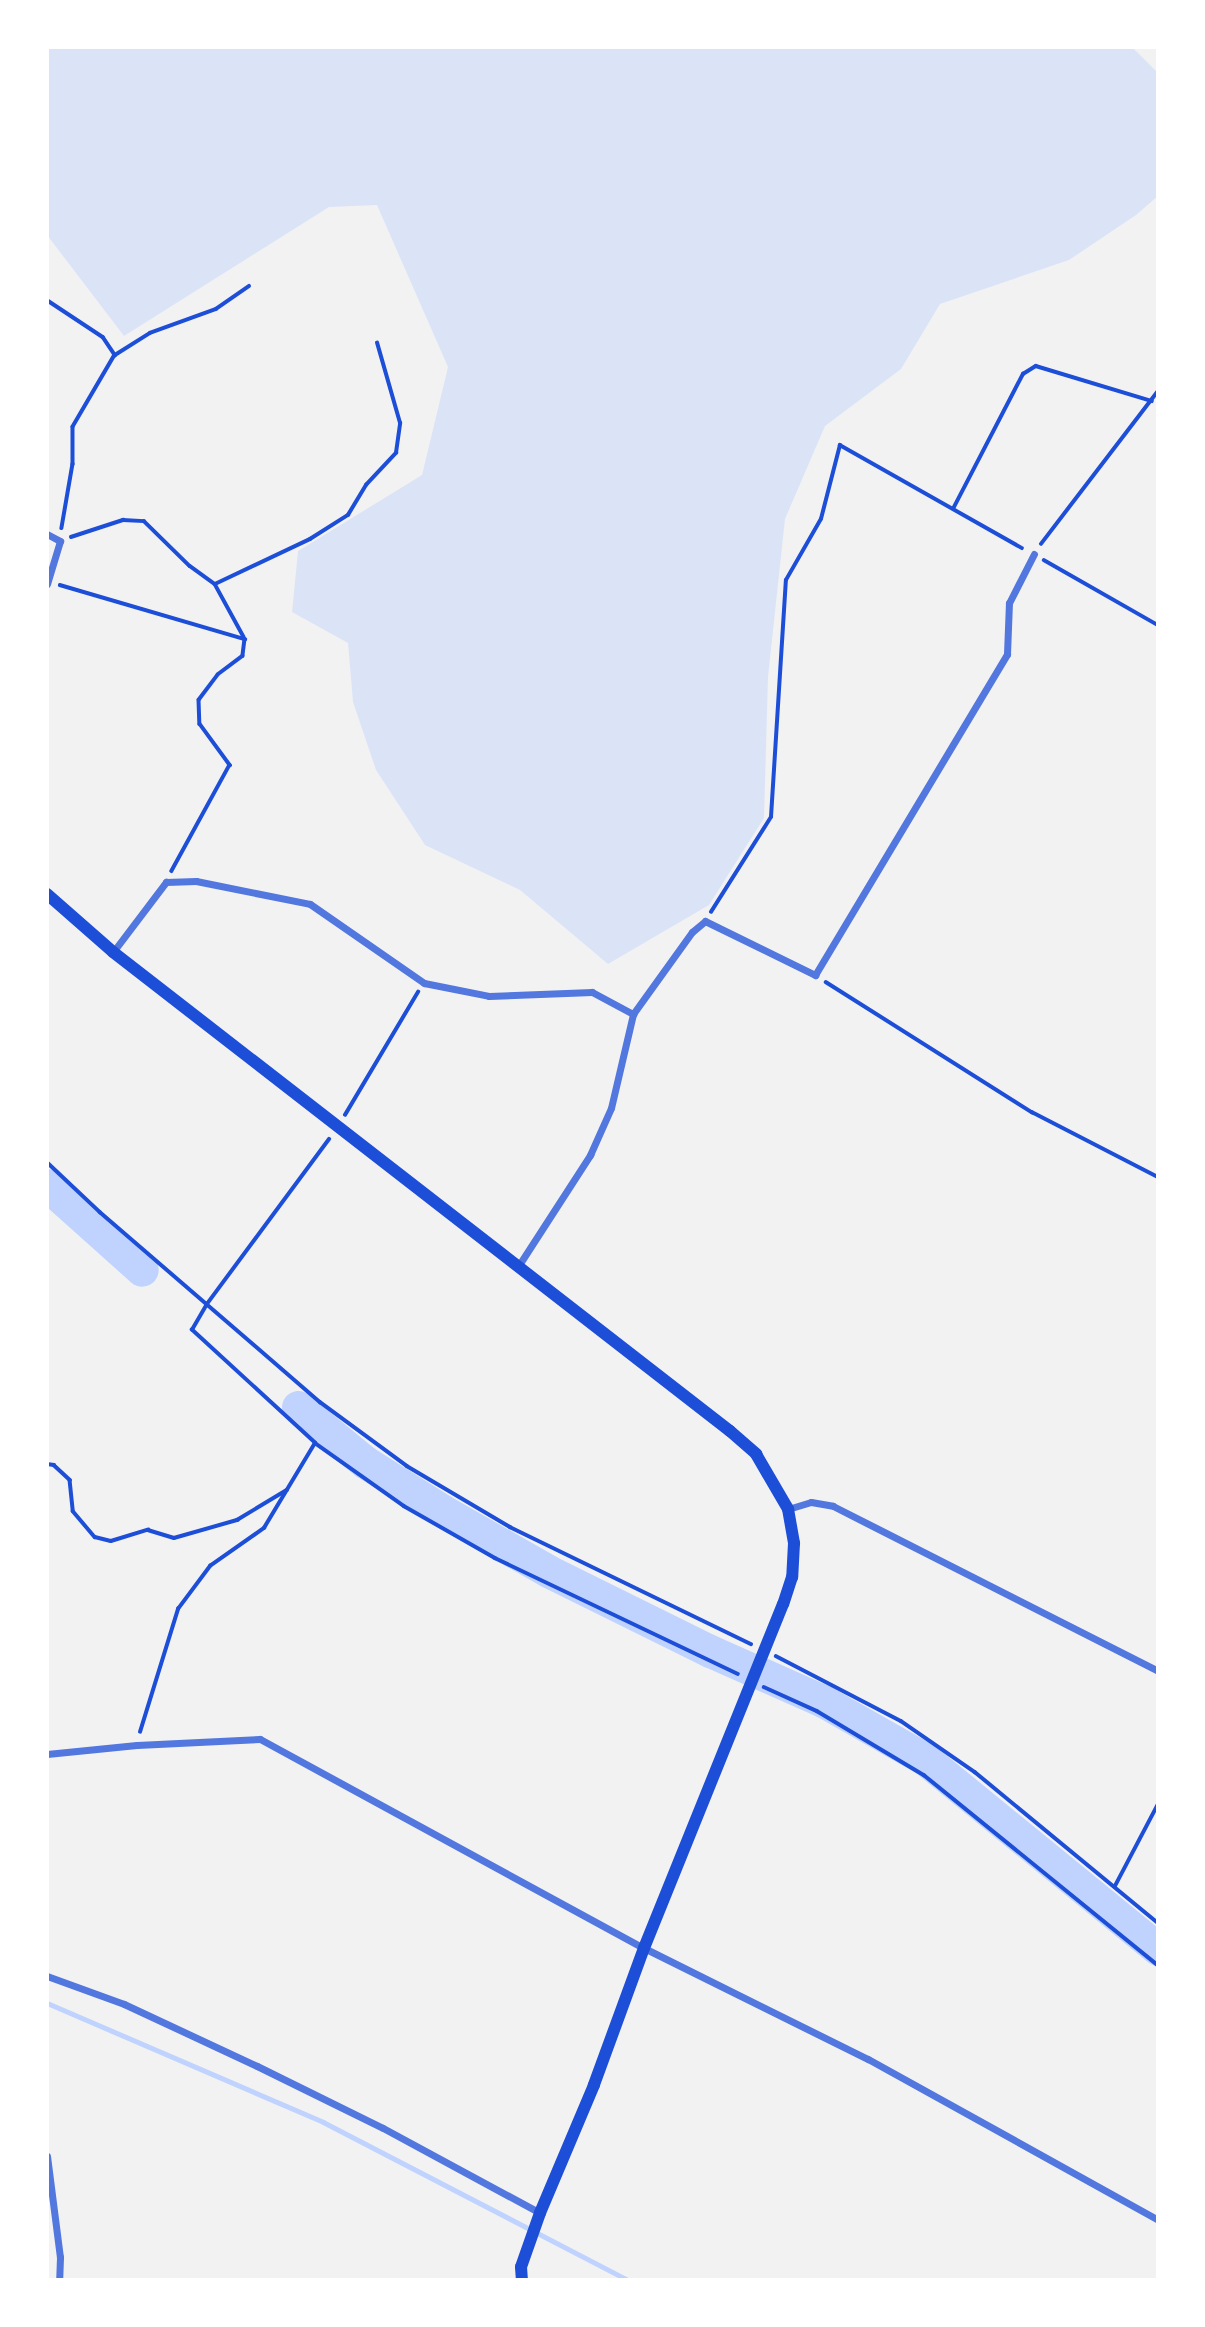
<!DOCTYPE html>
<html>
<head>
<meta charset="utf-8">
<style>
  body { margin:0 }
  #map { position:relative; width:1205px; height:2327px; overflow:hidden; background:#f2f2f2; font-family:"Work Sans",sans-serif }
  div>[style] { position:absolute }
  [style*='--x'] { left:calc(var(--x)*1px); top:calc(var(--y)*1px); width:calc(var(--w)*1px); rotate:calc(var(--a)*1deg) }
  .green>* { inset:0; background:#dbe4f7 }
  .stream>* { height:5px; margin:-2.5px; padding:0 2.5px; transform-origin:2.5px; border-radius:2.5px; background:#bfd3fe }
  .river>* { height:33px; margin:-16.5px; padding:0 16.5px; transform-origin:16.5px; border-radius:16.5px; background:#bfd3fe }
  .path>* { height:3.5px; margin:-1.75px; padding:0 1.75px; transform-origin:1.75px; border-radius:1.75px; background:#1d4ed8 }
  .minor>* { height:7px; margin:-3.5px; padding:0 3.5px; transform-origin:3.5px; border-radius:3.5px; background:#5277de }
  .secondary>* { height:12px; margin:-6px; padding:0 6px; transform-origin:6px; border-radius:6px; background:#1d4ed8 }
  span { translate:-50% -50%; white-space:nowrap; text-align:center; line-height:1.15; -webkit-text-stroke:7px #fff; paint-order:stroke }
  .frame { position:absolute; inset:0; border:49px solid #fff; pointer-events:none }
</style>
</head>
<body>
<div id="map">
  <div class="green">
    <i style="clip-path:polygon(47px 47px,1132px 47px,1158px 73px,1158px 196px,1136px 215px,1069px 260px,940px 304px,901px 369px,825px 426px,785px 519px,768px 677px,764px 818px,709px 905px,608px 964px,520px 890px,425px 845px,376px 770px,353px 702px,348px 643px,292px 612px,298px 551px,422px 475px,448px 367px,377px 205px,329px 207px,124px 336px,47px 235px)"></i>
  </div>
  <div class="stream">
    <i style="--x:47;--y:2003;--w:301;--a:23.3"></i>
    <i style="--x:323;--y:2122;--w:343;--a:27.4"></i>
  </div>
  <div class="river">
    <i style="--x:47;--y:1185;--w:127;--a:41.8"></i>
    <i style="--x:298;--y:1407;--w:87;--a:39.4"></i>
    <i style="--x:365;--y:1462;--w:92;--a:32.1"></i>
    <i style="--x:443;--y:1511;--w:121;--a:29.7"></i>
    <i style="--x:548;--y:1571;--w:181;--a:26.3"></i>
    <i style="--x:710;--y:1651;--w:124;--a:23.9"></i>
    <i style="--x:823;--y:1701;--w:117;--a:29.6"></i>
    <i style="--x:925;--y:1759;--w:301;--a:39.2"></i>
  </div>
  <div class="path">
    <i style="--x:47;--y:300;--w:67;--a:33.5"></i>
    <i style="--x:103;--y:337;--w:22;--a:56"></i>
    <i style="--x:115;--y:355;--w:83;--a:120.3"></i>
    <i style="--x:73;--y:427;--w:37;--a:90"></i>
    <i style="--x:73;--y:464;--w:65;--a:99.8"></i>
    <i style="--x:115;--y:355;--w:41;--a:-32.2"></i>
    <i style="--x:150;--y:333;--w:70;--a:-20"></i>
    <i style="--x:216;--y:309;--w:40;--a:-34.9"></i>
    <i style="--x:953;--y:509;--w:152;--a:-62.6"></i>
    <i style="--x:1023;--y:374;--w:15;--a:-32"></i>
    <i style="--x:1036;--y:366;--w:121;--a:16.8"></i>
    <i style="--x:71;--y:537;--w:55;--a:-18.1"></i>
    <i style="--x:123;--y:520;--w:21;--a:3"></i>
    <i style="--x:144;--y:521;--w:64;--a:44.4"></i>
    <i style="--x:190;--y:566;--w:31;--a:36"></i>
    <i style="--x:215;--y:584;--w:105;--a:-25.3"></i>
    <i style="--x:310;--y:539;--w:45;--a:-32.3"></i>
    <i style="--x:348;--y:515;--w:35;--a:-59"></i>
    <i style="--x:366;--y:485;--w:44;--a:-46.8"></i>
    <i style="--x:396;--y:453;--w:30;--a:-82"></i>
    <i style="--x:400;--y:423;--w:83;--a:-106"></i>
    <i style="--x:1041;--y:544;--w:193;--a:-52.6"></i>
    <i style="--x:1044;--y:560;--w:131;--a:29.7"></i>
    <i style="--x:215;--y:584;--w:60;--a:61.3"></i>
    <i style="--x:60;--y:585;--w:193;--a:16.3"></i>
    <i style="--x:245;--y:639;--w:17;--a:97"></i>
    <i style="--x:243;--y:656;--w:31;--a:143"></i>
    <i style="--x:218;--y:675;--w:31;--a:127"></i>
    <i style="--x:199;--y:700;--w:24;--a:88"></i>
    <i style="--x:200;--y:724;--w:51;--a:53.8"></i>
    <i style="--x:230;--y:765;--w:121;--a:118.7"></i>
    <i style="--x:711;--y:912;--w:112;--a:-57.7"></i>
    <i style="--x:771;--y:817;--w:237;--a:-86.4"></i>
    <i style="--x:786;--y:580;--w:70;--a:-60.2"></i>
    <i style="--x:821;--y:519;--w:76;--a:-75.6"></i>
    <i style="--x:840;--y:445;--w:209;--a:29.5"></i>
    <i style="--x:826;--y:982;--w:244;--a:32.3"></i>
    <i style="--x:1032;--y:1112;--w:142;--a:27.3"></i>
    <i style="--x:345;--y:1115;--w:143;--a:-59.3"></i>
    <i style="--x:47;--y:1162;--w:73;--a:43.3"></i>
    <i style="--x:100;--y:1212;--w:291;--a:40.8"></i>
    <i style="--x:320;--y:1402;--w:108;--a:36.3"></i>
    <i style="--x:407;--y:1466;--w:120;--a:30.6"></i>
    <i style="--x:510;--y:1527;--w:268;--a:25.9"></i>
    <i style="--x:315;--y:1443;--w:109;--a:35.3"></i>
    <i style="--x:404;--y:1506;--w:105;--a:29.7"></i>
    <i style="--x:495;--y:1558;--w:269;--a:25.5"></i>
    <i style="--x:47;--y:1464;--w:7;--a:8"></i>
    <i style="--x:54;--y:1465;--w:22;--a:43"></i>
    <i style="--x:70;--y:1480;--w:31;--a:84"></i>
    <i style="--x:73;--y:1511;--w:34;--a:50"></i>
    <i style="--x:95;--y:1537;--w:16;--a:14"></i>
    <i style="--x:111;--y:1541;--w:39;--a:-17"></i>
    <i style="--x:148;--y:1530;--w:27;--a:17"></i>
    <i style="--x:174;--y:1538;--w:66;--a:-15.9"></i>
    <i style="--x:237;--y:1520;--w:58;--a:-31"></i>
    <i style="--x:776;--y:1656;--w:141;--a:27.5"></i>
    <i style="--x:901;--y:1721;--w:90;--a:34.6"></i>
    <i style="--x:975;--y:1772;--w:237;--a:39.5"></i>
    <i style="--x:764;--y:1687;--w:58;--a:24.4"></i>
    <i style="--x:817;--y:1711;--w:125;--a:30.9"></i>
    <i style="--x:924;--y:1775;--w:301;--a:39.1"></i>
    <i style="--x:140;--y:1732;--w:129;--a:-72.8"></i>
    <i style="--x:178;--y:1609;--w:54;--a:-53.3"></i>
    <i style="--x:210;--y:1566;--w:66;--a:-35.1"></i>
    <i style="--x:264;--y:1528;--w:99;--a:-59"></i>
    <i style="--x:315;--y:1443;--w:167;--a:-137.4"></i>
    <i style="--x:192;--y:1330;--w:30;--a:-60"></i>
    <i style="--x:207;--y:1304;--w:205;--a:-53.5"></i>
    <i style="--x:1115;--y:1886;--w:93;--a:-62.3"></i>
  </div>
  <div class="minor">
    <i style="--x:47;--y:534;--w:15;--a:28"></i>
    <i style="--x:60;--y:541;--w:45;--a:106.8"></i>
    <i style="--x:113;--y:952;--w:88;--a:-52.9"></i>
    <i style="--x:166;--y:882;--w:30;--a:-2"></i>
    <i style="--x:196;--y:881;--w:116;--a:11.4"></i>
    <i style="--x:310;--y:904;--w:139;--a:34.7"></i>
    <i style="--x:424;--y:983;--w:66;--a:11.3"></i>
    <i style="--x:489;--y:996;--w:103;--a:-2.2"></i>
    <i style="--x:592;--y:992;--w:47;--a:28.2"></i>
    <i style="--x:517;--y:1268;--w:135;--a:-57.1"></i>
    <i style="--x:590;--y:1155;--w:51;--a:-65.9"></i>
    <i style="--x:611;--y:1108;--w:97;--a:-76.8"></i>
    <i style="--x:633;--y:1014;--w:101;--a:-54.3"></i>
    <i style="--x:692;--y:932;--w:17;--a:-40"></i>
    <i style="--x:705;--y:921;--w:123;--a:26.1"></i>
    <i style="--x:815;--y:975;--w:374;--a:-59.1"></i>
    <i style="--x:1007;--y:654;--w:51;--a:-87.8"></i>
    <i style="--x:1009;--y:603;--w:55;--a:-63"></i>
    <i style="--x:788;--y:1509;--w:24;--a:-17"></i>
    <i style="--x:811;--y:1502;--w:22;--a:10"></i>
    <i style="--x:833;--y:1506;--w:364;--a:26.9"></i>
    <i style="--x:47;--y:1754;--w:90;--a:-5.7"></i>
    <i style="--x:137;--y:1745;--w:123;--a:-2.8"></i>
    <i style="--x:260;--y:1739;--w:437;--a:28.6"></i>
    <i style="--x:644;--y:1948;--w:250;--a:26.4"></i>
    <i style="--x:868;--y:2059;--w:332;--a:29"></i>
    <i style="--x:47;--y:1976;--w:82;--a:20"></i>
    <i style="--x:124;--y:2004;--w:147;--a:25"></i>
    <i style="--x:257;--y:2066;--w:140;--a:26.2"></i>
    <i style="--x:383;--y:2128;--w:179;--a:28.4"></i>
    <i style="--x:47;--y:2156;--w:102;--a:82.7"></i>
    <i style="--x:60;--y:2257;--w:23;--a:92"></i>
  </div>
  <div class="secondary">
    <i style="--x:47;--y:894;--w:88;--a:41.3"></i>
    <i style="--x:113;--y:952;--w:781;--a:37.82"></i>
    <i style="--x:730;--y:1431;--w:35;--a:41"></i>
    <i style="--x:756;--y:1454;--w:64;--a:59.8"></i>
    <i style="--x:788;--y:1509;--w:35;--a:80"></i>
    <i style="--x:794;--y:1543;--w:34;--a:93"></i>
    <i style="--x:792;--y:1577;--w:28;--a:108"></i>
    <i style="--x:783;--y:1604;--w:371;--a:112"></i>
    <i style="--x:644;--y:1948;--w:146;--a:110.1"></i>
    <i style="--x:594;--y:2085;--w:139;--a:112.9"></i>
    <i style="--x:540;--y:2213;--w:57;--a:109.4"></i>
    <i style="--x:521;--y:2267;--w:13;--a:86"></i>
  </div>
  <div class="frame"></div>
</div>
</body>
</html>
